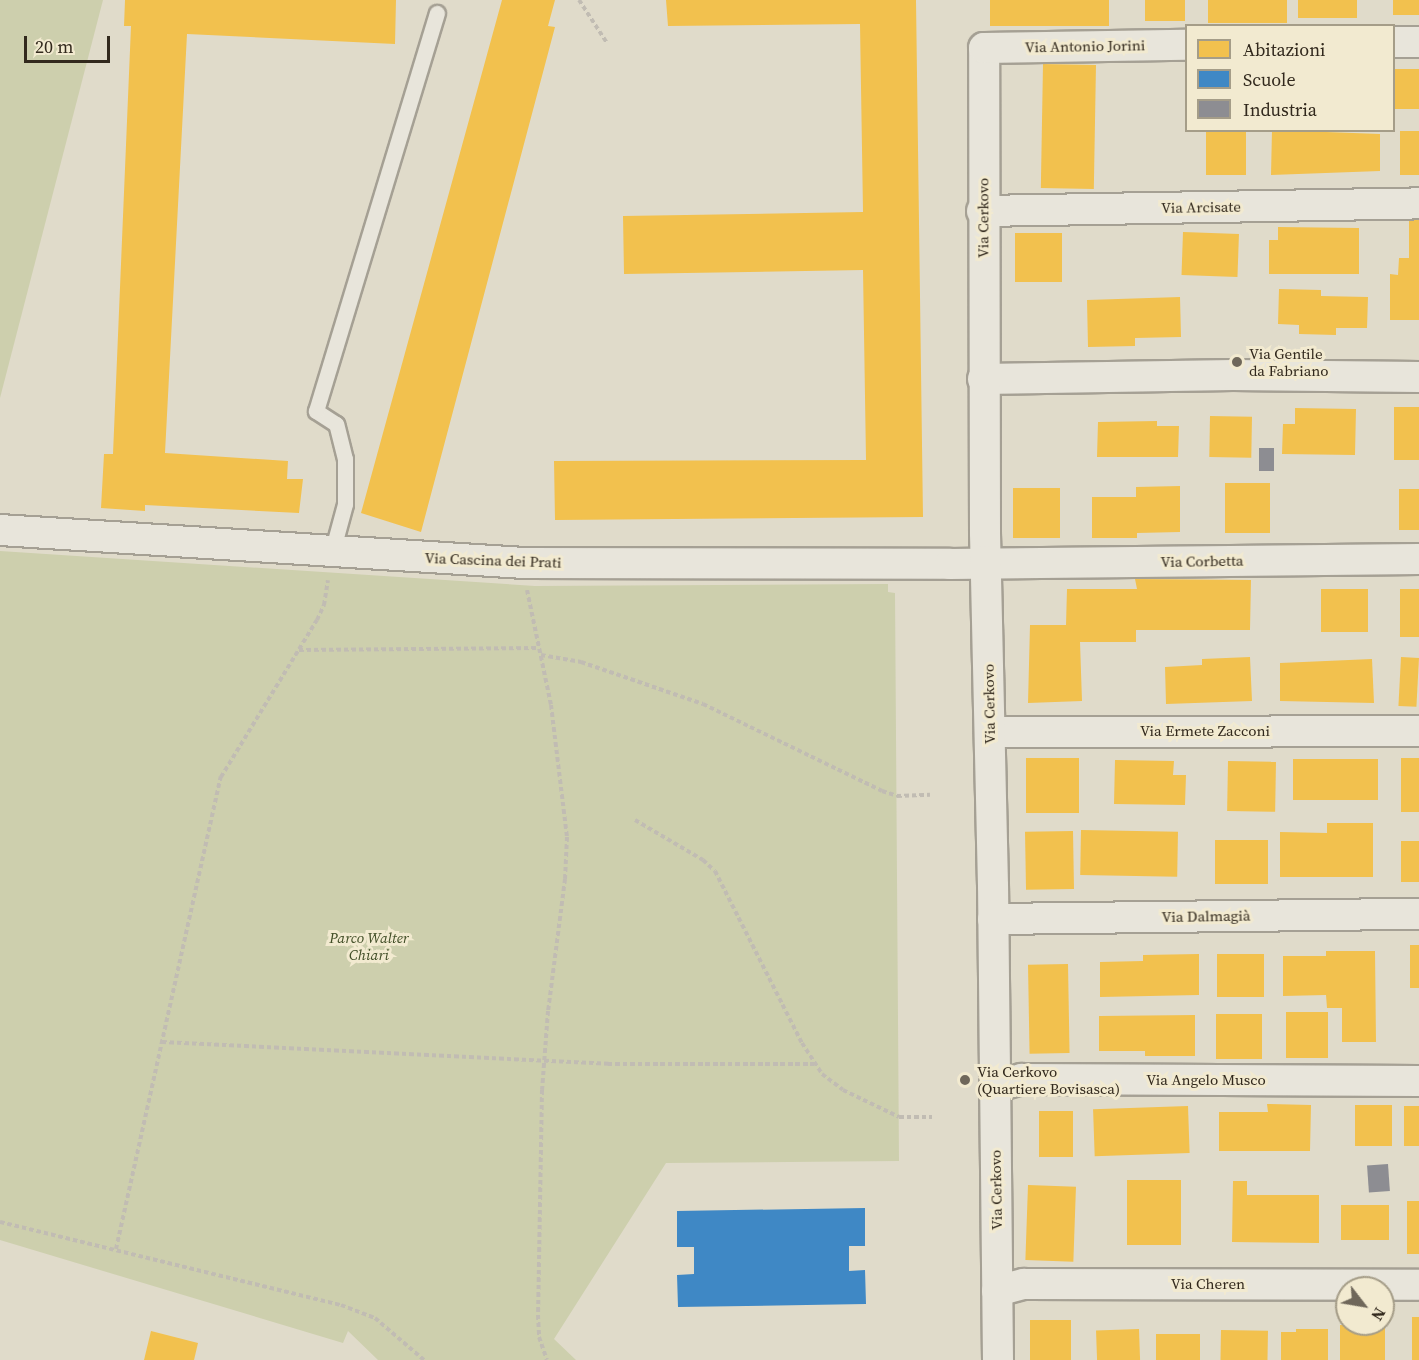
<!DOCTYPE html>
<html>
<head>
<meta charset="utf-8">
<style>
  body { margin:0 }
  #map { position:relative; width:1419px; height:1360px; overflow:hidden; background:#e0dbca; font-family:"Source Serif 4",serif }
  div>[style] { position:absolute }
  [style*='--x'] { left:calc(var(--x)*1px); top:calc(var(--y)*1px); width:calc(var(--w)*1px); rotate:calc(var(--a)*1deg) }
  .green>* { inset:0; background:#cdcfad }
  .homes>* { inset:0; background:#f2c14e; transform-origin:0 0 }
  .schools>* { inset:0; background:#3f88c5 }
  .industry>* { inset:0; background:#8d8d92; transform-origin:0 0 }
  .path>* { height:4px; margin-top:-2px; transform-origin:0; background:repeating-linear-gradient(90deg,#c1bcb3 0 4.5px,transparent 0 7.5px) }
  .roads { filter:drop-shadow(2px 0 #a5a094) drop-shadow(-2px 0 #a5a094) drop-shadow(0 2px #a5a094) drop-shadow(0 -2px #a5a094) }
  .lane>* { height:15px; margin:-7.5px; padding:0 7.5px; transform-origin:7.5px; border-radius:7.5px; background:#e8e5db }
  .street>* { height:30px; margin:-15px; padding:0 15px; transform-origin:15px; border-radius:15px; background:#e8e5db }
  .dots>* { width:16px; height:16px; translate:-50% -50%; box-sizing:border-box; border:3px solid #f2ead0; border-radius:50% }
  span { translate:-50% -50%; white-space:nowrap; text-align:center; line-height:1.15; -webkit-text-stroke:6px #f2ead0; paint-order:stroke }
  .street-label { font-size:15px; color:#32291d }
  .poi-label { font-size:15px; color:#32291d }
  .left { translate:0 -50%; text-align:left }
  .park-label { font-size:15px; color:#404d26; font-style:italic }
  .legend { position:absolute; left:1185px; top:24px; width:210px; height:108px; box-sizing:border-box; background:#f2ead0; border:2px solid #a59d88; margin:0; padding:8px 10px; list-style:none; font-size:18px; color:#32291d }
  .legend li { display:flex; align-items:center; gap:12px; height:30px }
  .legend b { width:30px; border:2px solid #a59d88 }
  .north { position:absolute; left:1335px; top:1276px; width:60px; height:60px; box-sizing:border-box; background:#f2ead0; border:2px solid #a59d88; border-radius:50%; rotate:121deg; font-size:16px; font-weight:700; line-height:24px; text-align:center; color:#32291d }
  .north::after { content:''; display:block; margin:auto; width:21px; height:27px; background:#6f675a; clip-path:polygon(50% 0,100% 100%,50% 72%,0 100%) }
  .scale { position:absolute; left:24px; top:36px; width:86px; height:27px; box-sizing:border-box; border:3px solid #32291d; border-top:0; padding-left:8px; font-size:18px; line-height:21px; white-space:nowrap; color:#32291d; -webkit-text-stroke:4px #f2ead0; paint-order:stroke }
</style>
</head>
<body>
<div id="map">
  <div class="green">
    <i style="clip-path:polygon(0 0,103px 0,0 398px)"></i>
    <i style="clip-path:polygon(0 551px,535px 586px,888px 584px,888px 592px,895px 593px,899px 1161px,666px 1163px,554px 1339px,576px 1360px,378px 1360px,348px 1331px,343px 1343px,0 1240px)"></i>
  </div>
  <div class="homes">
    <i style="clip-path:polygon(125px 0,396px 0,395px 44px,187px 34px,165px 453px,288px 461px,287px 479px,303px 479px,299px 513px,145px 505px,145px 511px,101px 508px,104px 454px,113px 454px,131px 26px,124px 26px)"></i>
    <i style="clip-path:polygon(502px 0,555px 0,548px 26px,555px 27px,421px 532px,361px 513px)"></i>
    <i style="clip-path:polygon(666px 0,916px 0,923px 517px,555px 520px,554px 461px,866px 460px,863px 270px,624px 274px,623px 216px,863px 212px,860px 24px,668px 26px)"></i>
    <i style="left:990px;top:0;width:119px;height:26px"></i>
    <i style="left:1145px;top:0;width:40px;height:21px"></i>
    <i style="left:1208px;top:0;width:79px;height:23px"></i>
    <i style="left:1298px;top:0;width:59px;height:18px"></i>
    <i style="left:1393px;top:0;width:26px;height:15px"></i>
    <i style="left:1043px;top:64px;width:53px;height:124px;rotate:1deg"></i>
    <i style="left:1419px;top:69px;width:40px;height:25px;rotate:90deg"></i>
    <i style="left:1206px;top:130px;width:40px;height:45px"></i>
    <i style="clip-path:polygon(1272px 130px,1380px 134px,1380px 171px,1271px 175px)"></i>
    <i style="left:1400px;top:131px;width:19px;height:44px"></i>
    <i style="clip-path:polygon(1409px 215px,1419px 215px,1419px 320px,1390px 320px,1390px 274px,1398px 275px,1399px 258px,1409px 258px)"></i>
    <i style="clip-path:polygon(1278px 227px,1359px 228px,1359px 274px,1269px 274px,1269px 240px,1278px 240px)"></i>
    <i style="left:1183px;top:232px;width:56px;height:43px;rotate:2deg"></i>
    <i style="left:1015px;top:233px;width:47px;height:49px"></i>
    <i style="clip-path:polygon(1279px 289px,1321px 290px,1321px 296px,1368px 297px,1367px 328px,1336px 328px,1336px 335px,1299px 334px,1299px 325px,1278px 324px)"></i>
    <i style="clip-path:polygon(1180px 297px,1181px 337px,1135px 338px,1135px 346px,1088px 347px,1087px 300px)"></i>
    <i style="left:1419px;top:407px;width:53px;height:25px;rotate:90deg"></i>
    <i style="clip-path:polygon(1295px 408px,1356px 409px,1355px 455px,1282px 454px,1283px 424px,1295px 424px)"></i>
    <i style="left:1210px;top:416px;width:42px;height:41px;rotate:1deg"></i>
    <i style="clip-path:polygon(1157px 421px,1157px 426px,1179px 426px,1178px 457px,1097px 457px,1098px 422px)"></i>
    <i style="left:1225px;top:483px;width:45px;height:50px"></i>
    <i style="clip-path:polygon(1180px 486px,1180px 532px,1137px 533px,1137px 538px,1092px 538px,1092px 497px,1136px 497px,1136px 487px)"></i>
    <i style="left:1013px;top:488px;width:47px;height:50px"></i>
    <i style="left:1399px;top:489px;width:20px;height:41px"></i>
    <i style="clip-path:polygon(1135px 579px,1251px 580px,1250px 630px,1136px 630px,1136px 642px,1080px 642px,1082px 701px,1028px 703px,1030px 625px,1066px 625px,1067px 589px,1137px 589px)"></i>
    <i style="left:1321px;top:589px;width:47px;height:43px"></i>
    <i style="left:1400px;top:589px;width:19px;height:48px"></i>
    <i style="clip-path:polygon(1250px 657px,1252px 701px,1166px 704px,1165px 667px,1202px 665px,1202px 659px)"></i>
    <i style="left:1401px;top:657px;width:18px;height:49px;rotate:3deg"></i>
    <i style="clip-path:polygon(1372px 659px,1374px 703px,1280px 701px,1280px 663px)"></i>
    <i style="left:1026px;top:758px;width:53px;height:55px"></i>
    <i style="left:1419px;top:758px;width:54px;height:18px;rotate:90deg"></i>
    <i style="left:1378px;top:759px;width:41px;height:85px;rotate:90deg"></i>
    <i style="clip-path:polygon(1115px 760px,1174px 761px,1173px 775px,1186px 775px,1185px 805px,1114px 804px)"></i>
    <i style="left:1228px;top:761px;width:48px;height:50px;rotate:1deg"></i>
    <i style="clip-path:polygon(1327px 823px,1373px 823px,1373px 877px,1280px 877px,1280px 832px,1327px 833px)"></i>
    <i style="left:1081px;top:830px;width:97px;height:45px;rotate:1deg"></i>
    <i style="left:1073px;top:831px;width:58px;height:48px;rotate:89deg"></i>
    <i style="left:1215px;top:840px;width:53px;height:44px"></i>
    <i style="left:1401px;top:841px;width:18px;height:41px"></i>
    <i style="left:1410px;top:945px;width:9px;height:43px"></i>
    <i style="clip-path:polygon(1326px 951px,1375px 951px,1376px 1042px,1342px 1042px,1342px 1008px,1327px 1008px,1326px 995px,1283px 996px,1283px 956px,1326px 956px)"></i>
    <i style="clip-path:polygon(1199px 954px,1199px 995px,1100px 997px,1100px 962px,1143px 961px,1143px 955px)"></i>
    <i style="left:1217px;top:954px;width:47px;height:43px"></i>
    <i style="left:1068px;top:964px;width:89px;height:40px;rotate:89deg"></i>
    <i style="left:1286px;top:1012px;width:42px;height:46px"></i>
    <i style="left:1216px;top:1014px;width:46px;height:45px"></i>
    <i style="clip-path:polygon(1195px 1015px,1195px 1056px,1145px 1056px,1145px 1051px,1099px 1051px,1099px 1016px)"></i>
    <i style="clip-path:polygon(1267px 1104px,1311px 1105px,1310px 1151px,1219px 1151px,1219px 1112px,1268px 1112px)"></i>
    <i style="left:1355px;top:1105px;width:37px;height:41px"></i>
    <i style="left:1188px;top:1106px;width:47px;height:95px;rotate:88deg"></i>
    <i style="left:1404px;top:1106px;width:15px;height:40px"></i>
    <i style="left:1039px;top:1111px;width:34px;height:46px"></i>
    <i style="left:1127px;top:1180px;width:54px;height:65px"></i>
    <i style="clip-path:polygon(1233px 1181px,1247px 1181px,1247px 1195px,1319px 1195px,1319px 1243px,1232px 1242px)"></i>
    <i style="left:1028px;top:1185px;width:48px;height:75px;rotate:2deg"></i>
    <i style="left:1407px;top:1201px;width:12px;height:53px"></i>
    <i style="left:1341px;top:1205px;width:48px;height:35px"></i>
    <i style="left:1412px;top:1317px;width:7px;height:43px"></i>
    <i style="left:1030px;top:1320px;width:41px;height:40px"></i>
    <i style="left:1340px;top:1325px;width:45px;height:35px"></i>
    <i style="left:1139px;top:1329px;width:31px;height:43px;rotate:88deg"></i>
    <i style="clip-path:polygon(1296px 1329px,1328px 1329px,1328px 1360px,1281px 1360px,1281px 1332px,1296px 1332px)"></i>
    <i style="left:1221px;top:1330px;width:47px;height:30px;rotate:1deg"></i>
    <i style="clip-path:polygon(151px 1331px,198px 1343px,194px 1360px,144px 1360px)"></i>
    <i style="left:1200px;top:1334px;width:26px;height:44px;rotate:90deg"></i>
  </div>
  <div class="schools">
    <i style="clip-path:polygon(865px 1208px,865px 1246px,849px 1246px,849px 1271px,865px 1270px,866px 1304px,678px 1307px,677px 1275px,694px 1274px,694px 1247px,677px 1247px,677px 1211px)"></i>
  </div>
  <div class="industry">
    <i style="left:1259px;top:448px;width:15px;height:23px"></i>
    <i style="left:1388px;top:1164px;width:27px;height:21px;rotate:86deg"></i>
  </div>
  <div class="path">
    <i style="--x:579;--y:0;--w:51;--a:56.9"></i>
    <i style="--x:527;--y:590;--w:117;--a:78.2"></i>
    <i style="--x:551;--y:705;--w:133;--a:83.1"></i>
    <i style="--x:567;--y:837;--w:42;--a:92.7"></i>
    <i style="--x:565;--y:879;--w:133;--a:97.3"></i>
    <i style="--x:548;--y:1011;--w:79;--a:94.3"></i>
    <i style="--x:542;--y:1090;--w:225;--a:91"></i>
    <i style="--x:538;--y:1315;--w:22;--a:87"></i>
    <i style="--x:539;--y:1337;--w:24;--a:71"></i>
    <i style="--x:299;--y:650;--w:240;--a:-0.5"></i>
    <i style="--x:541;--y:655;--w:41;--a:9.9"></i>
    <i style="--x:581;--y:662;--w:129;--a:19"></i>
    <i style="--x:703;--y:704;--w:199;--a:25.9"></i>
    <i style="--x:882;--y:791;--w:16;--a:18"></i>
    <i style="--x:897;--y:796;--w:33;--a:-2"></i>
    <i style="--x:635;--y:820;--w:79;--a:30.5"></i>
    <i style="--x:703;--y:860;--w:16;--a:43"></i>
    <i style="--x:715;--y:871;--w:193;--a:63.2"></i>
    <i style="--x:802;--y:1043;--w:37;--a:57"></i>
    <i style="--x:822;--y:1074;--w:26;--a:37"></i>
    <i style="--x:843;--y:1090;--w:62;--a:25.7"></i>
    <i style="--x:899;--y:1117;--w:33;--a:0"></i>
    <i style="--x:162;--y:1042;--w:447;--a:2.8"></i>
    <i style="--x:608;--y:1064;--w:206;--a:0"></i>
    <i style="--x:0;--y:1222;--w:351;--a:13.7"></i>
    <i style="--x:341;--y:1305;--w:36;--a:21"></i>
    <i style="--x:375;--y:1318;--w:65;--a:40.6"></i>
    <i style="--x:116;--y:1249;--w:484;--a:-77.5"></i>
    <i style="--x:221;--y:777;--w:184;--a:-58.6"></i>
    <i style="--x:317;--y:620;--w:17;--a:-65"></i>
    <i style="--x:324;--y:605;--w:25;--a:-81"></i>
  </div>
  <div class="roads">
    <div class="lane">
      <i style="--x:332;--y:552;--w:50;--a:-74.8"></i>
      <i style="--x:345;--y:504;--w:45;--a:-90"></i>
      <i style="--x:345;--y:459;--w:36;--a:-104"></i>
      <i style="--x:336;--y:424;--w:24;--a:-147"></i>
      <i style="--x:316;--y:411;--w:416;--a:-73.1"></i>
    </div>
    <div class="street">
      <i style="--x:1394;--y:42;--w:25;--a:0"></i>
      <i style="--x:982;--y:211;--w:437;--a:-1"></i>
      <i style="--x:983;--y:379;--w:250;--a:-0.9"></i>
      <i style="--x:1233;--y:375;--w:186;--a:0.6"></i>
      <i style="--x:0;--y:530;--w:525;--a:3.6"></i>
      <i style="--x:524;--y:563;--w:426;--a:0.1"></i>
      <i style="--x:950;--y:564;--w:469;--a:-0.6"></i>
      <i style="--x:990;--y:732;--w:429;--a:-0.1"></i>
      <i style="--x:993;--y:919;--w:426;--a:-0.7"></i>
      <i style="--x:995;--y:1087;--w:28;--a:-17"></i>
      <i style="--x:1022;--y:1079;--w:397;--a:0.3"></i>
      <i style="--x:997;--y:1291;--w:28;--a:-15"></i>
      <i style="--x:1024;--y:1284;--w:395;--a:0.1"></i>
      <i style="--x:998;--y:1360;--w:474;--a:-90.6"></i>
      <i style="--x:993;--y:886;--w:354;--a:-91.3"></i>
      <i style="--x:985;--y:532;--w:484;--a:-90.1"></i>
      <i style="--x:984;--y:48;--w:202;--a:-0.9"></i>
    </div>
  </div>
  <div class="dots">
    <i style="left:1237px;top:362px;background:#6f675a"></i>
    <i style="left:965px;top:1080px;background:#6f675a"></i>
  </div>
  <div class="street-label">
    <span style="left:1085px;top:46px;rotate:-1deg">Via Antonio Jorini</span>
    <span style="left:1201px;top:207px;rotate:-1deg">Via Arcisate</span>
    <span style="left:983px;top:218px;rotate:-90deg">Via Cerkovo</span>
    <span style="left:493px;top:560px;rotate:2deg">Via Cascina dei Prati</span>
    <span style="left:1202px;top:561px;rotate:-1deg">Via Corbetta</span>
    <span style="left:989px;top:704px;rotate:-91deg">Via Cerkovo</span>
    <span style="left:1205px;top:731px">Via Ermete Zacconi</span>
    <span style="left:1206px;top:916px;rotate:-1deg">Via Dalmagià</span>
    <span style="left:1206px;top:1080px">Via Angelo Musco</span>
    <span style="left:996px;top:1190px;rotate:-91deg">Via Cerkovo</span>
    <span style="left:1208px;top:1284px">Via Cheren</span>
  </div>
  <div class="poi-label">
    <span class="left" style="left:1249px;top:362px">Via Gentile<br>da Fabriano</span>
    <span class="left" style="left:977px;top:1080px">Via Cerkovo<br>(Quartiere Bovisasca)</span>
  </div>
  <div class="park-label">
    <span style="left:369px;top:946px">Parco Walter<br>Chiari</span>
  </div>
  <ul class="legend">
  <li><b style="height:16px;background:#f2c14e"></b>Abitazioni</li>
  <li><b style="height:16px;background:#3f88c5"></b>Scuole</li>
  <li><b style="height:16px;background:#8d8d92"></b>Industria</li>
  </ul>
  <div class="north">N</div>
  <div class="scale">20 m</div>
</div>
</body>
</html>
